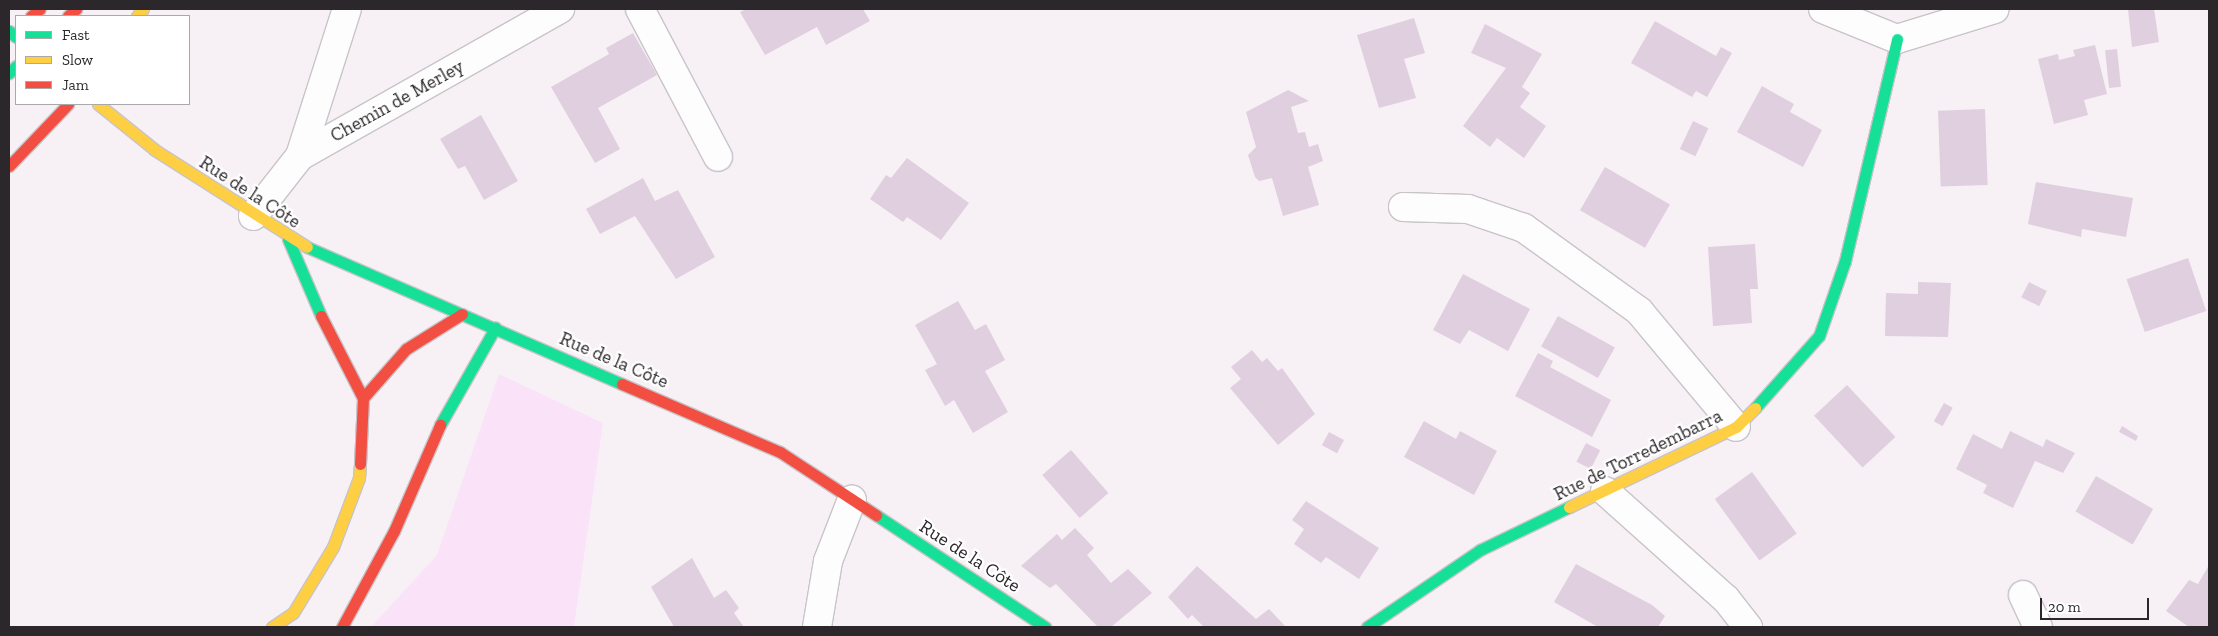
<!DOCTYPE html>
<html>
<head>
<meta charset="utf-8">
<style>
  body { margin:0 }
  #map { position:relative; width:2218px; height:636px; overflow:hidden; background:#f7f1f6; font-family:"Zilla Slab",serif }
  div>[style] { position:absolute }
  [style*='--x'] { left:calc(var(--x)*1px); top:calc(var(--y)*1px); width:calc(var(--w)*1px); rotate:calc(var(--a)*1deg) }
  .green>* { inset:0; background:#fae3f9 }
  .building>* { inset:0; background:#e0cfdf; transform-origin:0 0 }
  .roads { filter:drop-shadow(1px 0 #c8c4c8) drop-shadow(-1px 0 #c8c4c8) drop-shadow(0 1px #c8c4c8) drop-shadow(0 -1px #c8c4c8) }
  .street>* { height:28px; margin:-14px; padding:0 14px; transform-origin:14px; border-radius:14px; background:#fefdfe }
  .fast>* { height:11px; margin:-5.5px; padding:0 5.5px; transform-origin:5.5px; border-radius:5.5px; background:#16e098 }
  .slow>* { height:11px; margin:-5.5px; padding:0 5.5px; transform-origin:5.5px; border-radius:5.5px; background:#ffcf43 }
  .jam>* { height:11px; margin:-5.5px; padding:0 5.5px; transform-origin:5.5px; border-radius:5.5px; background:#f24e42 }
  .bridges { filter:drop-shadow(1px 0 #c8c4c8) drop-shadow(-1px 0 #c8c4c8) drop-shadow(0 1px #c8c4c8) drop-shadow(0 -1px #c8c4c8) }
  .fast-bridge>* { height:11px; margin:-5.5px; padding:0 5.5px; transform-origin:5.5px; border-radius:5.5px; background:#16e098 }
  span { translate:-50% -50%; white-space:nowrap; text-align:center; line-height:1.15; -webkit-text-stroke:4.5px #fff; paint-order:stroke }
  .street-label { font-size:19px; color:#2b272a }
  .frame { position:absolute; inset:0; border:10px solid #2b272a; pointer-events:none }
  .legend { position:absolute; left:15px; top:15px; width:175px; height:90px; box-sizing:border-box; background:#fff; border:1px solid #aaa9aa; margin:0; padding:6px 9px; list-style:none; font-size:15px; color:#2b272a }
  .legend li { display:flex; align-items:center; gap:10px; height:25px }
  .legend b { width:25px; border:1px solid #aaa9aa }
  .scale { position:absolute; left:2040px; top:598px; width:109px; height:22px; box-sizing:border-box; border:2px solid #2b272a; border-top:0; padding-left:6px; font-size:15px; line-height:18px; white-space:nowrap; color:#2b272a; -webkit-text-stroke:4px #fff; paint-order:stroke }
</style>
</head>
<body>
<div id="map">
  <div class="green">
    <i style="clip-path:polygon(499px 374px,603px 423px,574px 627px,371px 627px,437px 555px)"></i>
  </div>
  <div class="building">
    <i style="clip-path:polygon(746px 9px,863px 9px,870px 21px,826px 45px,817px 27px,765px 55px,740px 12px)"></i>
    <i style="clip-path:polygon(2128px 9px,2154px 9px,2159px 42px,2132px 47px)"></i>
    <i style="clip-path:polygon(1414px 18px,1425px 53px,1404px 59px,1416px 98px,1379px 108px,1357px 35px)"></i>
    <i style="clip-path:polygon(1655px 21px,1716px 56px,1721px 47px,1732px 53px,1707px 97px,1696px 91px,1692px 97px,1631px 63px)"></i>
    <i style="clip-path:polygon(1485px 24px,1542px 54px,1522px 87px,1530px 93px,1520px 107px,1546px 126px,1524px 158px,1497px 138px,1490px 147px,1463px 126px,1506px 68px,1471px 53px)"></i>
    <i style="clip-path:polygon(633px 33px,657px 75px,598px 108px,620px 149px,595px 163px,551px 87px,609px 54px,606px 48px)"></i>
    <i style="clip-path:polygon(2095px 45px,2107px 94px,2084px 100px,2088px 115px,2054px 124px,2038px 59px,2058px 54px,2059px 60px,2075px 56px,2073px 50px)"></i>
    <i style="left:2117px;top:49px;width:38px;height:12px;rotate:84deg"></i>
    <i style="clip-path:polygon(1762px 86px,1794px 104px,1790px 112px,1822px 130px,1803px 167px,1737px 132px)"></i>
    <i style="clip-path:polygon(1288px 90px,1309px 101px,1291px 107px,1298px 133px,1305px 132px,1309px 147px,1318px 144px,1323px 161px,1308px 167px,1319px 205px,1283px 216px,1272px 178px,1259px 181px,1255px 177px,1248px 155px,1256px 147px,1246px 112px)"></i>
    <i style="left:1985px;top:109px;width:76px;height:47px;rotate:88deg"></i>
    <i style="clip-path:polygon(481px 115px,518px 181px,484px 200px,465px 166px,458px 169px,440px 139px)"></i>
    <i style="left:1693px;top:121px;width:17px;height:31px;rotate:25deg"></i>
    <i style="clip-path:polygon(907px 158px,969px 203px,941px 240px,907px 217px,903px 222px,870px 199px,886px 175px,891px 178px)"></i>
    <i style="left:1605px;top:167px;width:75px;height:50px;rotate:30deg"></i>
    <i style="clip-path:polygon(643px 178px,655px 201px,678px 190px,715px 257px,676px 279px,635px 216px,600px 234px,586px 209px)"></i>
    <i style="clip-path:polygon(2036px 182px,2133px 198px,2126px 237px,2082px 229px,2081px 237px,2028px 224px)"></i>
    <i style="clip-path:polygon(1755px 244px,1758px 289px,1750px 289px,1752px 323px,1713px 326px,1708px 247px)"></i>
    <i style="left:2188px;top:258px;width:56px;height:65px;rotate:71deg"></i>
    <i style="clip-path:polygon(1463px 274px,1530px 309px,1508px 351px,1469px 330px,1460px 344px,1433px 330px)"></i>
    <i style="clip-path:polygon(1918px 282px,1951px 283px,1948px 337px,1885px 336px,1886px 293px,1918px 294px)"></i>
    <i style="left:2029px;top:282px;width:20px;height:17px;rotate:27deg"></i>
    <i style="clip-path:polygon(958px 301px,975px 330px,986px 324px,1005px 360px,985px 371px,1008px 412px,973px 433px,954px 400px,945px 406px,925px 370px,937px 364px,915px 325px)"></i>
    <i style="left:1558px;top:316px;width:65px;height:35px;rotate:29deg"></i>
    <i style="clip-path:polygon(1252px 350px,1262px 362px,1267px 358px,1278px 371px,1282px 368px,1315px 414px,1278px 445px,1230px 388px,1241px 379px,1231px 367px)"></i>
    <i style="clip-path:polygon(1538px 353px,1553px 361px,1550px 367px,1611px 400px,1592px 437px,1515px 396px)"></i>
    <i style="left:1847px;top:385px;width:71px;height:45px;rotate:47deg"></i>
    <i style="left:1944px;top:403px;width:10px;height:21px;rotate:29deg"></i>
    <i style="clip-path:polygon(1424px 421px,1456px 439px,1460px 431px,1497px 451px,1474px 495px,1404px 457px)"></i>
    <i style="clip-path:polygon(2122px 426px,2138px 436px,2136px 441px,2119px 432px)"></i>
    <i style="clip-path:polygon(2010px 431px,2043px 447px,2046px 439px,2075px 453px,2063px 473px,2035px 461px,2013px 508px,1983px 493px,1987px 485px,1956px 469px,1973px 434px,2002px 449px)"></i>
    <i style="left:1329px;top:432px;width:17px;height:15px;rotate:28deg"></i>
    <i style="left:1586px;top:443px;width:16px;height:21px;rotate:27deg"></i>
    <i style="left:1071px;top:450px;width:57px;height:38px;rotate:49deg"></i>
    <i style="left:1752px;top:472px;width:76px;height:46px;rotate:54deg"></i>
    <i style="left:2096px;top:476px;width:66px;height:41px;rotate:30deg"></i>
    <i style="clip-path:polygon(1306px 501px,1379px 548px,1359px 579px,1326px 557px,1321px 563px,1294px 544px,1304px 529px,1292px 520px)"></i>
    <i style="clip-path:polygon(1075px 528px,1094px 548px,1087px 555px,1111px 583px,1128px 569px,1152px 593px,1111px 627px,1098px 627px,1056px 584px,1050px 588px,1021px 566px,1057px 534px,1062px 540px)"></i>
    <i style="clip-path:polygon(692px 558px,714px 598px,726px 590px,739px 608px,734px 613px,744px 627px,674px 627px,651px 587px)"></i>
    <i style="clip-path:polygon(1576px 564px,1652px 605px,1665px 616px,1658px 627px,1598px 627px,1554px 602px)"></i>
    <i style="clip-path:polygon(2209px 565px,2209px 627px,2189px 627px,2166px 611px,2189px 580px,2198px 584px)"></i>
    <i style="clip-path:polygon(1197px 566px,1256px 619px,1269px 609px,1286px 627px,1204px 627px,1192px 615px,1188px 619px,1168px 597px)"></i>
  </div>
  <div class="roads">
    <div class="street">
      <i style="--x:640;--y:9;--w:167;--a:62.2"></i>
      <i style="--x:1823;--y:9;--w:80;--a:22.1"></i>
      <i style="--x:1897;--y:39;--w:102;--a:-17"></i>
      <i style="--x:300;--y:156;--w:154;--a:-72.3"></i>
      <i style="--x:1403;--y:207;--w:65;--a:1.8"></i>
      <i style="--x:1468;--y:209;--w:59;--a:18.7"></i>
      <i style="--x:1524;--y:228;--w:142;--a:35.8"></i>
      <i style="--x:1639;--y:311;--w:151;--a:50.1"></i>
      <i style="--x:253;--y:216;--w:76;--a:-51.9"></i>
      <i style="--x:300;--y:156;--w:299;--a:-29.5"></i>
      <i style="--x:1605;--y:491;--w:162;--a:41.8"></i>
      <i style="--x:1726;--y:599;--w:36;--a:52"></i>
      <i style="--x:2023;--y:595;--w:35;--a:65"></i>
      <i style="--x:817;--y:627;--w:67;--a:-80.5"></i>
      <i style="--x:828;--y:561;--w:66;--a:-68.8"></i>
    </div>
    <div class="fast">
      <i style="--x:9;--y:73;--w:10;--a:-45"></i>
      <i style="--x:288;--y:239;--w:84;--a:66.8"></i>
      <i style="--x:307;--y:247;--w:344;--a:23.5"></i>
      <i style="--x:1755;--y:408;--w:96;--a:-48.4"></i>
      <i style="--x:1819;--y:336;--w:79;--a:-70.9"></i>
      <i style="--x:1845;--y:261;--w:228;--a:-76.8"></i>
      <i style="--x:440;--y:425;--w:112;--a:-60.4"></i>
      <i style="--x:876;--y:515;--w:203;--a:33.5"></i>
      <i style="--x:1367;--y:627;--w:137;--a:-34.3"></i>
      <i style="--x:1480;--y:550;--w:99;--a:-25.8"></i>
    </div>
    <div class="slow">
      <i style="--x:137;--y:16;--w:9;--a:-49"></i>
      <i style="--x:98;--y:104;--w:73;--a:38.9"></i>
      <i style="--x:155;--y:150;--w:180;--a:32.5"></i>
      <i style="--x:1569;--y:507;--w:185;--a:-25.6"></i>
      <i style="--x:1736;--y:427;--w:27;--a:-45"></i>
      <i style="--x:272;--y:627;--w:25;--a:-34"></i>
      <i style="--x:293;--y:613;--w:77;--a:-58.8"></i>
      <i style="--x:333;--y:547;--w:74;--a:-69.4"></i>
      <i style="--x:359;--y:478;--w:14;--a:-86"></i>
    </div>
    <div class="jam">
      <i style="--x:31;--y:16;--w:11;--a:-38"></i>
      <i style="--x:68;--y:16;--w:11;--a:-41"></i>
      <i style="--x:9;--y:166;--w:86;--a:-46.4"></i>
      <i style="--x:321;--y:316;--w:92;--a:62.9"></i>
      <i style="--x:363;--y:398;--w:66;--a:92.6"></i>
      <i style="--x:622;--y:384;--w:172;--a:23.3"></i>
      <i style="--x:780;--y:452;--w:115;--a:33.3"></i>
      <i style="--x:363;--y:398;--w:65;--a:-48.7"></i>
      <i style="--x:406;--y:349;--w:66;--a:-32"></i>
      <i style="--x:342;--y:627;--w:109;--a:-61.6"></i>
      <i style="--x:394;--y:531;--w:116;--a:-66.5"></i>
    </div>
  </div>
  <div class="bridges">
    <div class="fast-bridge">
      <i style="--x:9;--y:31;--w:9;--a:41"></i>
    </div>
  </div>
  <div class="street-label">
    <span style="left:397px;top:101px;rotate:-29deg">Chemin de Merley</span>
    <span style="left:250px;top:192px;rotate:33deg">Rue de la Côte</span>
    <span style="left:614px;top:360px;rotate:23deg">Rue de la Côte</span>
    <span style="left:1638px;top:455px;rotate:-26deg">Rue de Torredembarra</span>
    <span style="left:970px;top:556px;rotate:33deg">Rue de la Côte</span>
  </div>
  <div class="frame"></div>
  <ul class="legend">
  <li><b style="height:6px;background:#16e098"></b>Fast</li>
  <li><b style="height:6px;background:#ffcf43"></b>Slow</li>
  <li><b style="height:6px;background:#f24e42"></b>Jam</li>
  </ul>
  <div class="scale">20 m</div>
</div>
</body>
</html>
